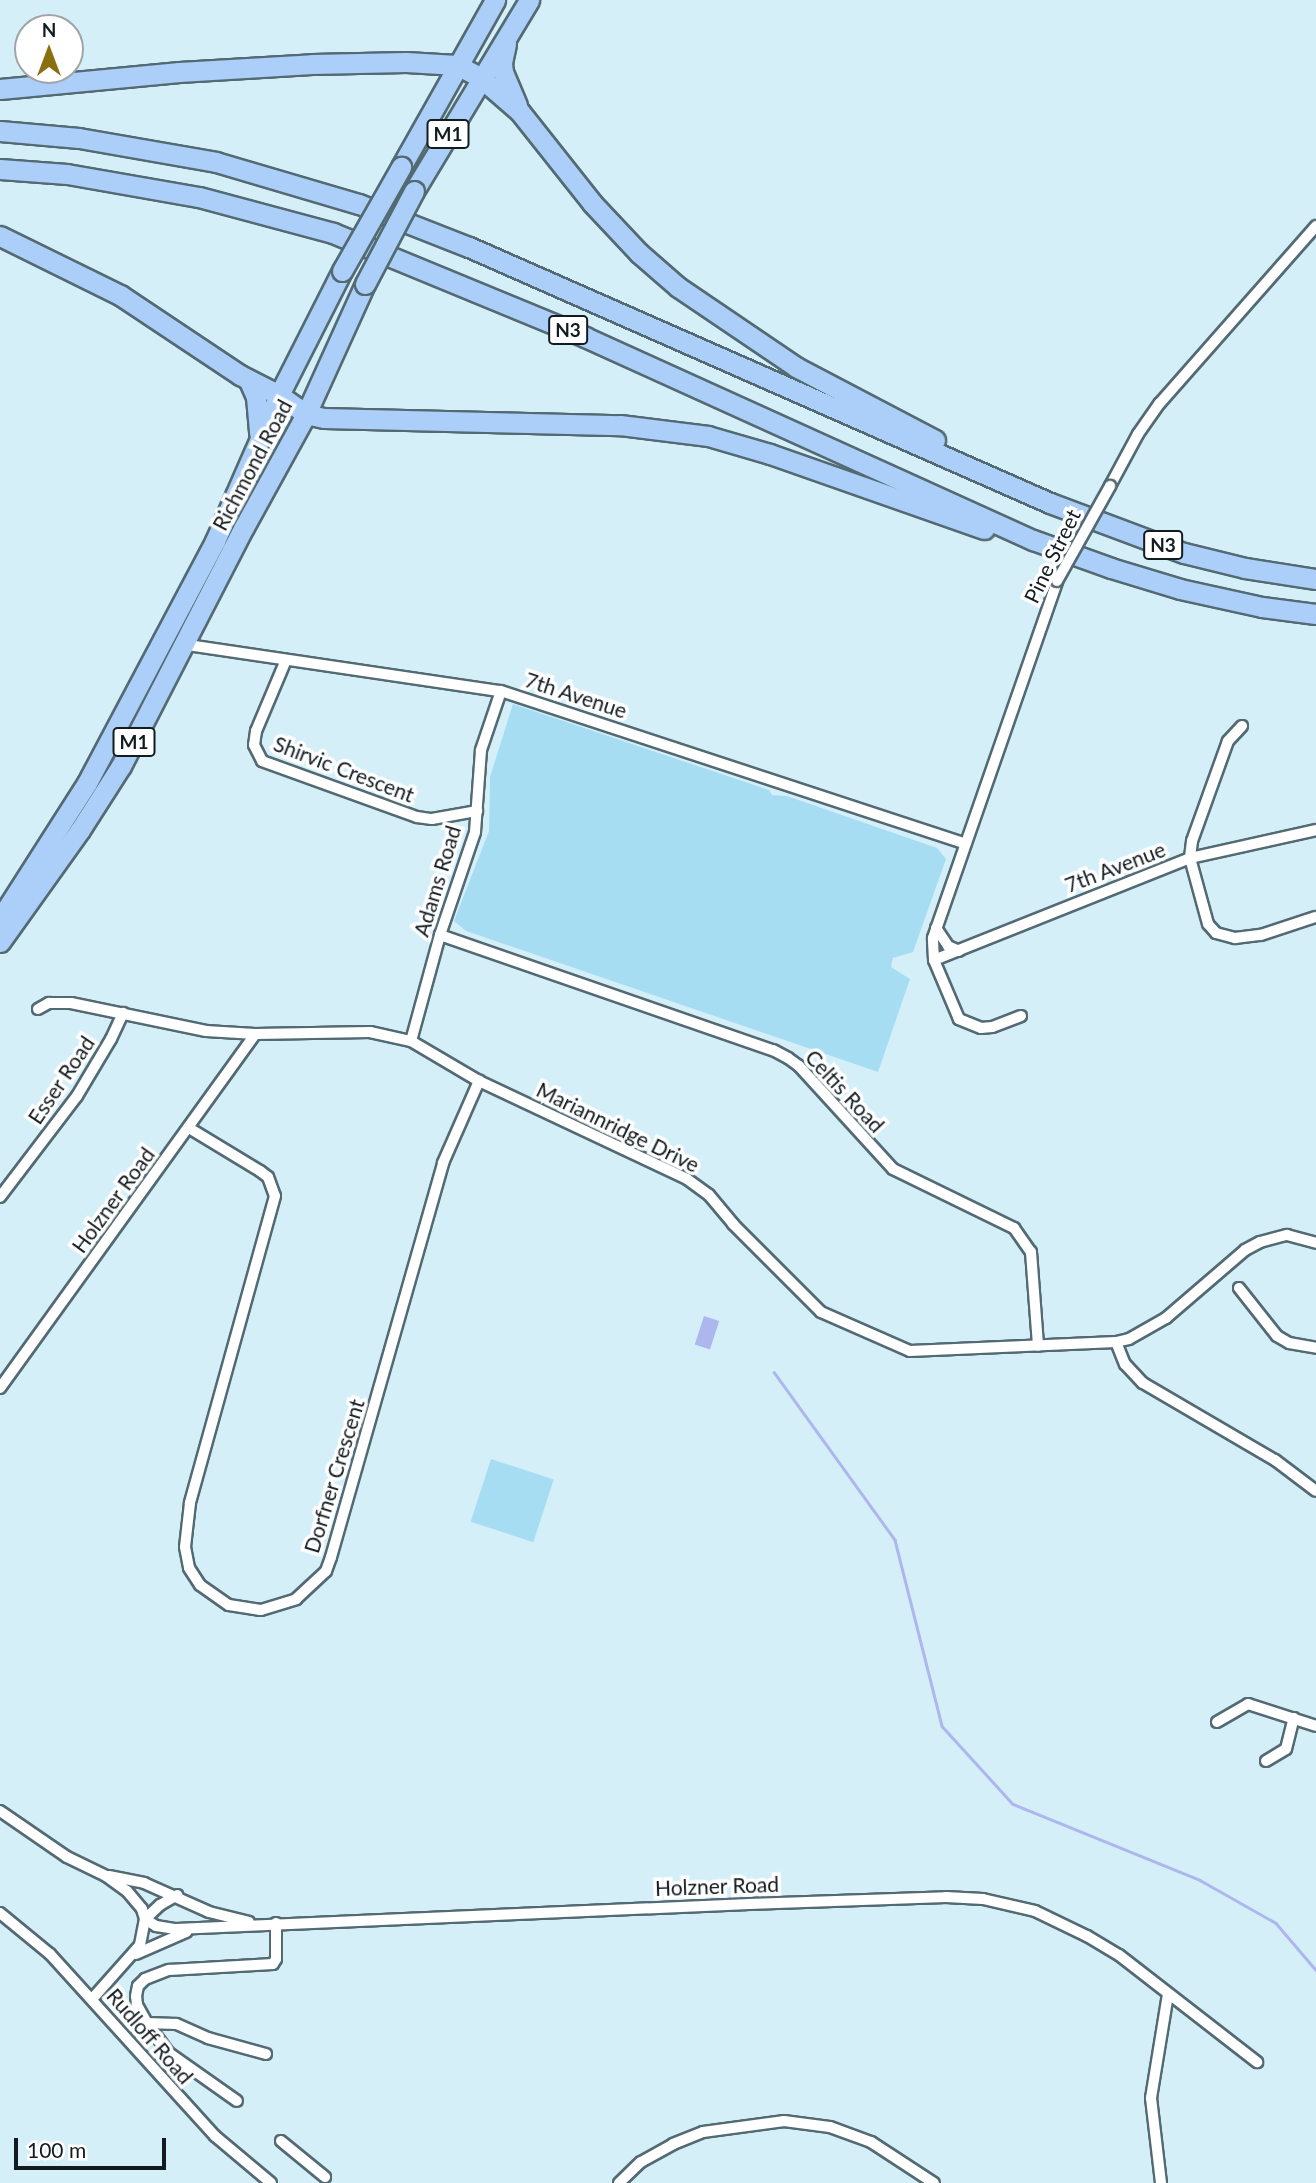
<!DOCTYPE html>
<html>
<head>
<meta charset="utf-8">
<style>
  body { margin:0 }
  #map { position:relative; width:1316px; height:2183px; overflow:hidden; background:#d5eff9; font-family:Lato,sans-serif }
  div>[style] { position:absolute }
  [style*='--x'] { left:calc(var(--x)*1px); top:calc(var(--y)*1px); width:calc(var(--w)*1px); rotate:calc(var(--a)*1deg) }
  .green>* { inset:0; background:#a6ddf3; transform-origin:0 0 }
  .water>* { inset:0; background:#aeb6ee; transform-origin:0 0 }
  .stream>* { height:2.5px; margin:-1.25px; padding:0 1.25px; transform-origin:1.25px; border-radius:1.25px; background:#aeb6ee }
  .roads { filter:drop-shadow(2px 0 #536a73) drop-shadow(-2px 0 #536a73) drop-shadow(0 2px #536a73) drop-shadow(0 -2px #536a73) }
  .street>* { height:10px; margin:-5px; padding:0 5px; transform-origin:5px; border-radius:5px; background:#fff }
  .highway>* { height:19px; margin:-9.5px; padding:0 9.5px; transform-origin:9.5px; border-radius:9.5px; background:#abcff8 }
  .bridges { filter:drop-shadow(2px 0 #536a73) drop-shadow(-2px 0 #536a73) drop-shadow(0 2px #536a73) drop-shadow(0 -2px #536a73) }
  .street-bridge>* { height:10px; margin:-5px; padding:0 5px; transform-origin:5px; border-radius:5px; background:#fff }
  .highway-bridge>* { height:19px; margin:-9.5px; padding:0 9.5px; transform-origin:9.5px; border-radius:9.5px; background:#abcff8 }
  span { translate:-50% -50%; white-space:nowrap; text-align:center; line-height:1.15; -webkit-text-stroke:7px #fff; paint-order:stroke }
  .shield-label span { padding:2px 5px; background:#fff; border:2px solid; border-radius:5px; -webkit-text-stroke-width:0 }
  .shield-label { font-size:19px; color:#121b1f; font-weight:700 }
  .street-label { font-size:21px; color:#121b1f }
  .north { position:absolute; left:14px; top:14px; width:70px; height:70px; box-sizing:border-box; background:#fff; border:2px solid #a0a4a5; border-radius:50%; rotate:0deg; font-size:19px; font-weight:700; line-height:28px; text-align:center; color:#121b1f }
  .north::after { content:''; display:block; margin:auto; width:24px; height:32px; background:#8a6f11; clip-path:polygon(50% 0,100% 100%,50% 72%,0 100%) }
  .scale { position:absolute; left:14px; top:2138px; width:152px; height:32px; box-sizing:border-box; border:4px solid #121b1f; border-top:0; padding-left:9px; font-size:21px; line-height:24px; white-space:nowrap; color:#121b1f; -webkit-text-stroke:5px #fff; paint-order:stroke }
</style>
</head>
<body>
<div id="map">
  <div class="green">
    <i style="clip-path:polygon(513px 704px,769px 790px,772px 795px,787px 796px,937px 848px,946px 859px,913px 952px,893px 958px,891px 967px,910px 979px,878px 1072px,466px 931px,454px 921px,489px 831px,490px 777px)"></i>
    <i style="left:491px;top:1459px;width:66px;height:66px;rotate:18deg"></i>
  </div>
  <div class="water">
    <i style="left:704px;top:1316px;width:16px;height:30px;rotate:18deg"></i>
  </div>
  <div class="stream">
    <i style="--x:774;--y:1372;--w:207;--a:54.2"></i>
    <i style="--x:895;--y:1540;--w:192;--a:75.8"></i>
    <i style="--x:942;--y:1726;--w:105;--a:47.7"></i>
    <i style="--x:1013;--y:1804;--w:202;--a:22.1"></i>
    <i style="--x:1200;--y:1880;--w:87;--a:29.5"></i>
    <i style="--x:1276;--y:1923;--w:62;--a:49.6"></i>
  </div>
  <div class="roads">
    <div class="street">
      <i style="--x:1110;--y:486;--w:59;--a:-61.7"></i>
      <i style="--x:1138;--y:434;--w:38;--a:-55"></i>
      <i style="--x:1160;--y:403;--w:236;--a:-48.6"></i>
      <i style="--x:181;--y:644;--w:323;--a:8.4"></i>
      <i style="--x:501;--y:691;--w:489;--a:18.2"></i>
      <i style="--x:286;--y:660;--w:77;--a:112.9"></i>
      <i style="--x:256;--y:731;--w:14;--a:98"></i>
      <i style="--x:254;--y:745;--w:18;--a:63"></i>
      <i style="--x:262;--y:761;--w:165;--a:19.9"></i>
      <i style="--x:417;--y:817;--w:15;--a:8"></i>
      <i style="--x:432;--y:819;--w:46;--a:-10.1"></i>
      <i style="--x:1242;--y:726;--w:21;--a:133"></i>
      <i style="--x:1228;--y:741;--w:106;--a:109.8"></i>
      <i style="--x:1192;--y:841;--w:17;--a:97"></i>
      <i style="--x:1190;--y:858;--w:68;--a:74.7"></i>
      <i style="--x:1208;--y:924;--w:12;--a:48"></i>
      <i style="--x:1216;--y:933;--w:20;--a:15"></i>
      <i style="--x:1235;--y:938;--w:26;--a:-7"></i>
      <i style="--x:1261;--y:935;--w:57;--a:-18.4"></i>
      <i style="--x:936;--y:928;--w:22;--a:56"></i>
      <i style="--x:948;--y:946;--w:12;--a:24"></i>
      <i style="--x:440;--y:935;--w:352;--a:19.1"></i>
      <i style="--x:773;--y:1050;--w:17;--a:28"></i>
      <i style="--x:788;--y:1058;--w:14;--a:36"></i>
      <i style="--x:799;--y:1066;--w:139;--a:47.6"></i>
      <i style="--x:893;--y:1169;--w:135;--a:26"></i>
      <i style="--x:1014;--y:1228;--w:29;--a:55"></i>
      <i style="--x:1031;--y:1252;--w:94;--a:85.7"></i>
      <i style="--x:934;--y:960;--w:276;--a:-21.7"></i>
      <i style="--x:1190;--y:858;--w:129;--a:-12.5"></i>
      <i style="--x:38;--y:1009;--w:13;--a:-29"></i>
      <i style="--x:49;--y:1003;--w:22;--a:0"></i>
      <i style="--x:71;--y:1003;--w:138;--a:11.7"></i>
      <i style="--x:206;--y:1031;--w:49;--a:3.5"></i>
      <i style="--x:255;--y:1034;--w:115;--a:-1"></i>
      <i style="--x:370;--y:1032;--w:42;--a:12.4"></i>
      <i style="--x:411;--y:1041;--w:79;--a:30.5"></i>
      <i style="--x:479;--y:1081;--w:230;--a:25.2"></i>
      <i style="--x:687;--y:1179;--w:27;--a:36"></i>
      <i style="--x:709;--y:1195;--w:38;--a:50"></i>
      <i style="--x:733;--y:1224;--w:124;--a:45"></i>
      <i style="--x:821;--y:1312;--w:97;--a:23.7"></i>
      <i style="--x:910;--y:1351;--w:206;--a:-2.5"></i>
      <i style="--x:1116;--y:1342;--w:13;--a:-13"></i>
      <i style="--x:1129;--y:1339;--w:43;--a:-29.6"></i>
      <i style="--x:1166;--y:1318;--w:104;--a:-40.7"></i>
      <i style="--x:1245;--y:1250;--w:17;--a:-28"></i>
      <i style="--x:1260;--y:1242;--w:28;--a:-15"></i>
      <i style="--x:1287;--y:1235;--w:30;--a:15"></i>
      <i style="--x:1021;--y:1016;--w:31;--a:159"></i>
      <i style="--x:992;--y:1027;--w:11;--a:175"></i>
      <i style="--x:981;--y:1028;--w:24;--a:-158"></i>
      <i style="--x:959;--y:1019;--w:64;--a:-113"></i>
      <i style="--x:934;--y:960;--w:22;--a:-93"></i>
      <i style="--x:933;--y:938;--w:378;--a:-70.8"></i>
      <i style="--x:411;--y:1041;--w:110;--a:-74.7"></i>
      <i style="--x:440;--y:935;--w:109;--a:-71.2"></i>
      <i style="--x:475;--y:832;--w:82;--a:-85.8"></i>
      <i style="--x:481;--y:750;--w:62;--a:-71.3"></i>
      <i style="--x:189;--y:1128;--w:83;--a:31.2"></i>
      <i style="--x:260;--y:1171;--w:10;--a:37"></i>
      <i style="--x:268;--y:1177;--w:20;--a:70"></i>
      <i style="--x:275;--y:1196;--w:319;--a:105.5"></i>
      <i style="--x:190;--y:1503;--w:44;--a:96.5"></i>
      <i style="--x:185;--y:1547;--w:21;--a:79"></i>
      <i style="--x:189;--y:1568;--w:20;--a:57"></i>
      <i style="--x:200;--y:1585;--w:35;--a:35"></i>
      <i style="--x:229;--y:1605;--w:32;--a:9"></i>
      <i style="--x:261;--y:1610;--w:37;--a:-17"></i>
      <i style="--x:296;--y:1599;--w:41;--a:-43"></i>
      <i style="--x:326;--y:1571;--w:15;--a:-70"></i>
      <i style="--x:331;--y:1557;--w:410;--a:-74.1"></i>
      <i style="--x:443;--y:1163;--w:90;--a:-66.3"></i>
      <i style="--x:0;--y:1197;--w:127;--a:-52.7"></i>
      <i style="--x:77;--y:1096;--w:66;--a:-59.2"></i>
      <i style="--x:111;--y:1039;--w:29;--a:-65"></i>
      <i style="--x:1239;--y:1288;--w:61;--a:51.6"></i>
      <i style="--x:1277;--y:1336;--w:14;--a:30"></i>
      <i style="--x:1289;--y:1343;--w:27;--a:10"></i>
      <i style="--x:1116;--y:1342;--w:24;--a:68"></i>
      <i style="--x:1125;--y:1364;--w:26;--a:47"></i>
      <i style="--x:1143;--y:1383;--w:153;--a:30.3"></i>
      <i style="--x:1275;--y:1460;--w:51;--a:37.1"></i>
      <i style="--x:0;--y:1388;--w:436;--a:-54.2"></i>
      <i style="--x:1217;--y:1722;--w:36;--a:-30"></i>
      <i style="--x:1248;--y:1704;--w:71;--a:17.9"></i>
      <i style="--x:1266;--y:1761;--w:23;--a:-31"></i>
      <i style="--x:1286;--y:1749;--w:32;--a:-76"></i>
      <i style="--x:0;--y:1811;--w:81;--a:34.5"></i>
      <i style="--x:67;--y:1857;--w:43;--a:26"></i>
      <i style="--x:106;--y:1876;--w:26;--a:36"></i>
      <i style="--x:127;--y:1891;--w:23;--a:50"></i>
      <i style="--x:142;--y:1909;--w:10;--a:73"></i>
      <i style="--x:145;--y:1919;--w:26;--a:101"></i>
      <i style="--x:140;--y:1945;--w:72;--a:131.6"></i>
      <i style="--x:109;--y:1876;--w:36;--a:11"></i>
      <i style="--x:144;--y:1883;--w:71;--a:24"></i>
      <i style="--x:209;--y:1912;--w:41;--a:14"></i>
      <i style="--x:0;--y:1913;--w:65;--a:39.4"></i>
      <i style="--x:50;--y:1954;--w:246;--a:47.8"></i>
      <i style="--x:215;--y:2136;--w:73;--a:40"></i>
      <i style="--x:145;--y:1919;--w:13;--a:32"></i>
      <i style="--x:156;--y:1926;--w:20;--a:9"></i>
      <i style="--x:176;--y:1929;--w:574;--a:-2.5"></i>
      <i style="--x:749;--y:1904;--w:197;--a:-2"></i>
      <i style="--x:946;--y:1897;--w:37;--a:3"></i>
      <i style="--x:983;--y:1899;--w:53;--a:13"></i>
      <i style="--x:1035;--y:1911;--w:58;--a:25.7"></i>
      <i style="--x:1087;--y:1936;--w:37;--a:31"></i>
      <i style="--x:1119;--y:1955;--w:175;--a:37.8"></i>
      <i style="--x:145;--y:1919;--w:21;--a:-43"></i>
      <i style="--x:160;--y:1905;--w:20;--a:-30"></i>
      <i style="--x:136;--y:1954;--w:55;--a:-23.7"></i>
      <i style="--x:147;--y:2023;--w:37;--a:54"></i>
      <i style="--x:169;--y:2053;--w:83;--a:35.2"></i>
      <i style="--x:266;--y:2054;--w:60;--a:-164.6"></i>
      <i style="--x:208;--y:2038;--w:35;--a:-156"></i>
      <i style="--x:176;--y:2024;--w:29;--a:-178"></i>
      <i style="--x:147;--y:2023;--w:21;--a:-119"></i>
      <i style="--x:137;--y:2005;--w:9;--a:-96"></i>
      <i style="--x:136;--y:1996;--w:10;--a:-79"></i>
      <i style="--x:138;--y:1986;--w:10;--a:-45"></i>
      <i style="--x:145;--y:1979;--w:26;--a:-21"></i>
      <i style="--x:169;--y:1970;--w:104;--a:-3.3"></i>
      <i style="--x:273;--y:1964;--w:6;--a:-59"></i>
      <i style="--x:276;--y:1959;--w:36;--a:-90"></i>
      <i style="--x:281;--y:2141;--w:57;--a:39.3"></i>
      <i style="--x:619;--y:2183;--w:30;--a:-44"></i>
      <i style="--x:641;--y:2162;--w:37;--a:-29"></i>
      <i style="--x:673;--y:2144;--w:32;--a:-22"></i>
      <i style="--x:703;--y:2132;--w:82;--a:-7.7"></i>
      <i style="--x:784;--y:2121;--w:46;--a:7.4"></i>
      <i style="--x:830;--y:2127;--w:44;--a:20.1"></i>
      <i style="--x:871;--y:2142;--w:75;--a:33.1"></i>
      <i style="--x:1161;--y:2183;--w:86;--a:-96.7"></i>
      <i style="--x:1151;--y:2098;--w:105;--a:-80.7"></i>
    </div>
    <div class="highway">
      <i style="--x:506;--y:44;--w:19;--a:102"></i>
      <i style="--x:502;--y:63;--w:9;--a:84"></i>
      <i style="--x:503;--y:72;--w:36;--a:67"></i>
      <i style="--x:0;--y:89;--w:180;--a:-5.4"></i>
      <i style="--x:179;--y:72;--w:133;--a:-3.4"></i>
      <i style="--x:312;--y:64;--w:94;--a:-1.2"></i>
      <i style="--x:406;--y:62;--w:51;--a:3.4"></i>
      <i style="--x:457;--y:65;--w:27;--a:28"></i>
      <i style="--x:481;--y:78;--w:52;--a:41.1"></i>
      <i style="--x:520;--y:112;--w:116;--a:51.6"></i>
      <i style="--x:592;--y:203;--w:69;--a:46.8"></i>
      <i style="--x:639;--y:253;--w:52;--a:41.1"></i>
      <i style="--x:678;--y:287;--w:143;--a:34.1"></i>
      <i style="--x:796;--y:367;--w:157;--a:27.7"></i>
      <i style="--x:0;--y:131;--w:79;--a:5.1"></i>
      <i style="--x:79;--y:138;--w:139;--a:9.9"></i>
      <i style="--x:216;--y:162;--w:149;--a:16.4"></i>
      <i style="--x:359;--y:204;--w:118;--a:21.4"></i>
      <i style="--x:469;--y:247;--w:635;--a:23.78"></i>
      <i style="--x:1050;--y:503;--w:143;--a:20.5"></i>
      <i style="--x:1184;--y:553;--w:63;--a:13.8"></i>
      <i style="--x:1245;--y:568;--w:72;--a:8.8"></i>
      <i style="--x:401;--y:167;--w:192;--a:-60.6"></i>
      <i style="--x:0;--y:169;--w:67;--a:4.3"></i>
      <i style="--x:67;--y:174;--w:134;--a:9.9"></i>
      <i style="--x:199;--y:197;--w:139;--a:15"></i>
      <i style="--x:333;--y:233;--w:273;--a:22.4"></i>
      <i style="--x:585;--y:337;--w:492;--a:24.4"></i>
      <i style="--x:1033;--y:540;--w:83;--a:19.7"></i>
      <i style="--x:1111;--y:568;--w:72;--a:16.9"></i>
      <i style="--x:1180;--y:589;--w:84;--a:12.4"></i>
      <i style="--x:1262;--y:607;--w:54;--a:7.4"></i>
      <i style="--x:414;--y:191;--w:223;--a:-58.9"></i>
      <i style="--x:0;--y:236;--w:134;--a:26.2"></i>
      <i style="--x:120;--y:295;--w:144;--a:33.7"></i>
      <i style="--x:240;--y:375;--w:44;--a:27.1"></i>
      <i style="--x:279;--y:395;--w:33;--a:35"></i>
      <i style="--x:306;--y:414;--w:18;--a:13"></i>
      <i style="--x:324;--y:418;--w:296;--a:1.4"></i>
      <i style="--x:620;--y:425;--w:89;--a:7.1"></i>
      <i style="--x:708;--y:436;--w:65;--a:16.2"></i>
      <i style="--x:770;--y:454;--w:227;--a:19.3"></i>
      <i style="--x:249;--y:381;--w:17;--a:66"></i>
      <i style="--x:256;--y:397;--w:37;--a:85"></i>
      <i style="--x:0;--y:919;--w:161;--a:-57.4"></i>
      <i style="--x:87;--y:783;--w:274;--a:-62.1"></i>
      <i style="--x:215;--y:541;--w:159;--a:-66.3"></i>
      <i style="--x:279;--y:395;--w:139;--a:-63.1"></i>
      <i style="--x:0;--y:942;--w:138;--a:-54.5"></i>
      <i style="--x:80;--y:830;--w:76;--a:-57.4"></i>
      <i style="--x:121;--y:766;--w:269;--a:-62.8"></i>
      <i style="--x:244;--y:527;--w:129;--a:-61.2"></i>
      <i style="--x:306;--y:414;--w:143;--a:-65.6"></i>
    </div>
  </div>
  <div class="bridges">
    <div class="street-bridge">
      <i style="--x:1057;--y:581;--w:109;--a:-60.8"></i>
    </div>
    <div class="highway-bridge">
      <i style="--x:342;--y:271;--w:120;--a:-60.4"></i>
      <i style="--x:365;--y:284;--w:105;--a:-62.2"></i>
    </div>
  </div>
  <div class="shield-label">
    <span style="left:448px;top:134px">M1</span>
    <span style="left:568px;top:330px">N3</span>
    <span style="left:1163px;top:545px">N3</span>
    <span style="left:134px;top:742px">M1</span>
  </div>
  <div class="street-label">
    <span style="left:252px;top:465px;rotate:-62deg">Richmond Road</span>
    <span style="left:1052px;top:556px;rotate:-64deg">Pine Street</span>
    <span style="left:576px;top:695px;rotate:18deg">7th Avenue</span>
    <span style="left:344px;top:769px;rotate:21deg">Shirvic Crescent</span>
    <span style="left:1115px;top:867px;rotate:-21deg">7th Avenue</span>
    <span style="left:437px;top:881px;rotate:-73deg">Adams Road</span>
    <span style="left:61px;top:1080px;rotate:-56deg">Esser Road</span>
    <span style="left:845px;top:1091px;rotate:47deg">Celtis Road</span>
    <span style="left:618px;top:1127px;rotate:26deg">Mariannridge Drive</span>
    <span style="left:113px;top:1200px;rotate:-54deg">Holzner Road</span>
    <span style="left:334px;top:1476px;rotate:-73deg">Dorfner Crescent</span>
    <span style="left:717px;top:1886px;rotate:-2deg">Holzner Road</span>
    <span style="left:150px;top:2036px;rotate:49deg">Rudloff Road</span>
  </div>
  <div class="north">N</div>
  <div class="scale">100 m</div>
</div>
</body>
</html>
